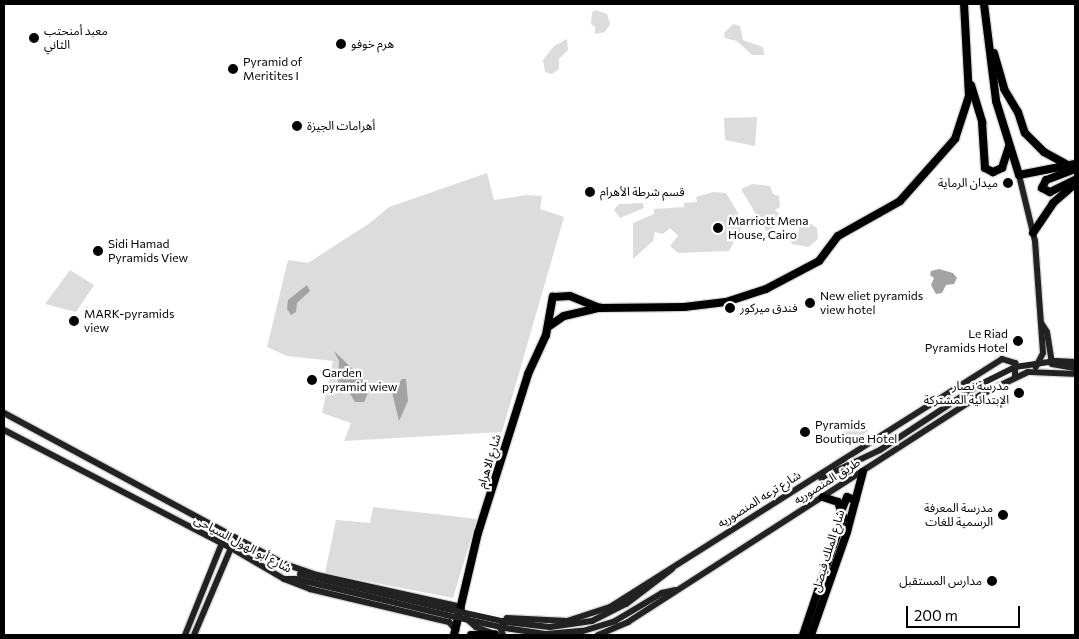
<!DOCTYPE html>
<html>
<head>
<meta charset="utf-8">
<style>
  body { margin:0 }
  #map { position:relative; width:1079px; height:639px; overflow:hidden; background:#fff; font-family:Commissioner,"Noto Sans Arabic",sans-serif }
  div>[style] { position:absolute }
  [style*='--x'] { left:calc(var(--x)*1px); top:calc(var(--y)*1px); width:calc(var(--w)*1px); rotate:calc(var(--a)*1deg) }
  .green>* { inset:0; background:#dcdcdc; transform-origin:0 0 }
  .water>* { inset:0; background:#a3a3a3 }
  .roads { filter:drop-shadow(1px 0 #dbdbdb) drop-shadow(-1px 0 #dbdbdb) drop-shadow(0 1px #dbdbdb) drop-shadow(0 -1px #dbdbdb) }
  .secondary>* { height:6px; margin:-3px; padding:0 3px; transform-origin:3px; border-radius:3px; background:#222 }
  .primary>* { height:8px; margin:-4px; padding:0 4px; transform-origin:4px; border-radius:4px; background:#000 }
  .trunk>* { height:8px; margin:-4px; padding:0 4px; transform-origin:4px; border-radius:4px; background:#000 }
  .secondary-bridge>* { height:6px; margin:-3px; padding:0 3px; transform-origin:3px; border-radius:3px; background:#222 }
  .dots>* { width:14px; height:14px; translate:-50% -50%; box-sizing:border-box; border:2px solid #fff; border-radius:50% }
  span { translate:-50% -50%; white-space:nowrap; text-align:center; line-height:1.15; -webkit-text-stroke:4.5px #fff; paint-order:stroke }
  .poi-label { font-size:12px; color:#000 }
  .left { translate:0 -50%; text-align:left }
  .right { translate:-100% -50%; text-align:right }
  .street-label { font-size:12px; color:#000 }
  .frame { position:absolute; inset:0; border:5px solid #000; pointer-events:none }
  .scale { position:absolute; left:906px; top:606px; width:114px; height:22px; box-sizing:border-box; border:2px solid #000; border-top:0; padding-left:6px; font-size:15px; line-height:18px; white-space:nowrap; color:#000; -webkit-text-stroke:4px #fff; paint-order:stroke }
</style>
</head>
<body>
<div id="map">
  <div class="green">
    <i style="clip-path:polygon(596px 10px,607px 14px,610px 24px,605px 32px,595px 34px,595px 27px,591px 24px,592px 12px)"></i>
    <i style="clip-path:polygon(733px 24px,740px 26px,743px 40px,763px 47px,764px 55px,752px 55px,737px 41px,725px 38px,724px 33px)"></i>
    <i style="clip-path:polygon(567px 39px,568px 50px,559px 59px,559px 69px,552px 74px,545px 72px,543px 60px,554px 46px)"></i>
    <i style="clip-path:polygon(757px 117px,755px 146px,725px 140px,724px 118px)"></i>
    <i style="clip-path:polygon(487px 173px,494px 200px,527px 195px,542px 196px,540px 209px,564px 217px,502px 432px,344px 441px,351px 423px,322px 413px,333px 361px,287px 356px,267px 347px,288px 260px,308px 263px,370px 223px,389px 207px)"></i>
    <i style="clip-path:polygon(752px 184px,770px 186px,773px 194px,779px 196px,780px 207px,775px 210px,787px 222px,766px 231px,741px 189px)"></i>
    <i style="clip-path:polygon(713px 192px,726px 193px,744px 223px,729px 251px,678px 253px,670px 246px,678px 236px,670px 228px,663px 234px,655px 232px,653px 241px,633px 259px,633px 223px,654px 214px,654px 209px,684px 207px,684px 203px,697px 202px,696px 197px)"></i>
    <i style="clip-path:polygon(643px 203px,644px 208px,620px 218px,614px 210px,619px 204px)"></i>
    <i style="clip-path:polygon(800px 220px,805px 220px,817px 228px,818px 239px,808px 247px,792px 244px,790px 239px,799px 231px)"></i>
    <i style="clip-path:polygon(70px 270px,94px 285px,76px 312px,45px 304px)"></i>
    <i style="left:863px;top:422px;width:11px;height:25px;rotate:63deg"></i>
    <i style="clip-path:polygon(373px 507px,477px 519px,453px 598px,325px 573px,336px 520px,370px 523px)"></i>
  </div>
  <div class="water">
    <i style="clip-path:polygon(939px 269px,953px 273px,957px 278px,954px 284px,946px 285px,942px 293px,936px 294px,931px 285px,934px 278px,930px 275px,931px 271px)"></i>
    <i style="clip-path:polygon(307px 285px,310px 291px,297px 303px,296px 312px,291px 315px,287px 309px,288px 300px)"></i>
    <i style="clip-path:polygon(334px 351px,362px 378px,368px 393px,364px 402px,355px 402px,349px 392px,338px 387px,339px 361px)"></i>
    <i style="clip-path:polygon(402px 379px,406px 379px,408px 401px,399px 421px,392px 392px)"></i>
  </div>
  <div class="roads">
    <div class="secondary">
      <i style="--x:1019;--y:175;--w:68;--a:76.4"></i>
      <i style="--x:1035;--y:241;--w:112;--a:85.9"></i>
      <i style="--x:1043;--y:353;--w:16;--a:117"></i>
      <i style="--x:1042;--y:324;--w:9;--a:58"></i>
      <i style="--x:1047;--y:332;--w:32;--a:81"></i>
      <i style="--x:1052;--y:364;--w:23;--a:10"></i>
      <i style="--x:1056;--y:361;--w:19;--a:3"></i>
      <i style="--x:4;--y:413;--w:319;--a:28.3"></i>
      <i style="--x:285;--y:564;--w:34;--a:19"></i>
      <i style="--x:317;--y:575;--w:148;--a:12.5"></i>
      <i style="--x:461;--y:607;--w:3;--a:72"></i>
      <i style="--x:4;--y:430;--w:256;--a:27.5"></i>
      <i style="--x:231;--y:548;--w:61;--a:30.3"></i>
      <i style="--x:284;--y:579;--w:28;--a:21"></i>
      <i style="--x:310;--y:589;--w:143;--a:13.4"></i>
      <i style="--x:449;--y:622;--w:11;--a:49"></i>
      <i style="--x:821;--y:478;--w:65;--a:-25.4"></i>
      <i style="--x:880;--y:450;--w:118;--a:-33.3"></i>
      <i style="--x:300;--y:574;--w:151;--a:13.4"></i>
      <i style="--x:285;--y:579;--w:11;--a:0"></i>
      <i style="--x:296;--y:579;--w:154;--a:13.5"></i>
      <i style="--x:467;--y:619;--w:12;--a:42"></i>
      <i style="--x:476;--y:627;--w:17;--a:21"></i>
      <i style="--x:506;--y:622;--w:44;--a:6.5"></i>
      <i style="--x:550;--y:627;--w:42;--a:-8.1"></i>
      <i style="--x:592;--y:621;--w:38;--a:-27"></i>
      <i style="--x:626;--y:604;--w:58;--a:-37.3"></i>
      <i style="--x:505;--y:628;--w:41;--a:8.3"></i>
      <i style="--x:546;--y:634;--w:37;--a:-5"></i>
      <i style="--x:583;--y:631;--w:34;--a:-17"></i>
      <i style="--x:615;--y:621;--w:55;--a:-30.8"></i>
      <i style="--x:662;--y:593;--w:13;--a:-13"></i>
      <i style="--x:185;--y:635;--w:99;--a:-68.1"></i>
      <i style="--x:194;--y:635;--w:95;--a:-67"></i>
      <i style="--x:503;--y:635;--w:9;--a:-111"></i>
      <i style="--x:500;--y:627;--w:11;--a:-52"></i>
      <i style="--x:507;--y:618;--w:60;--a:2.9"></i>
      <i style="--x:567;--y:621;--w:45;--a:-18"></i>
      <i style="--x:610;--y:607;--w:464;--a:-32.3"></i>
      <i style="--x:1002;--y:359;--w:14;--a:17"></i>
      <i style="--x:1015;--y:363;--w:14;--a:90"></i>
      <i style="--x:598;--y:635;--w:33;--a:-23"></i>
      <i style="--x:628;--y:622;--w:421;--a:-32.8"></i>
      <i style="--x:982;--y:394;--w:51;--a:-25.6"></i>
      <i style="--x:1028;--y:372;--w:47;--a:2.4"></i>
    </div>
    <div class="primary">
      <i style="--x:548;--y:327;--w:19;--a:-35"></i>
      <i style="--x:564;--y:316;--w:37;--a:-13"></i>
      <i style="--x:600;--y:308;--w:84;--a:-0.7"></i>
      <i style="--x:684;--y:307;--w:42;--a:-6.8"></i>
      <i style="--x:726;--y:302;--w:42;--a:-18"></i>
      <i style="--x:766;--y:289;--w:60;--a:-27.8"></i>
      <i style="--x:842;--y:509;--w:13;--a:-67"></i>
      <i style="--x:847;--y:497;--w:9;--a:21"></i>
      <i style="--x:454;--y:635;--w:105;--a:-76.8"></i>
      <i style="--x:478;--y:533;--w:167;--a:-72.5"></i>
      <i style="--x:528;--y:374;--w:43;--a:-65.2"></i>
      <i style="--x:546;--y:335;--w:39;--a:-80"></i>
      <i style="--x:553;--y:297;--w:17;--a:-3"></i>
      <i style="--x:570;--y:296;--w:32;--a:22"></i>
      <i style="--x:471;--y:635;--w:24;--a:-2"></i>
      <i style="--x:803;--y:635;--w:125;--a:-71.3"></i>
      <i style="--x:843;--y:517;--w:16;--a:-108"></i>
      <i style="--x:838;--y:502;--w:16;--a:-162"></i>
      <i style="--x:811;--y:635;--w:109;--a:-70.7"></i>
      <i style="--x:847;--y:532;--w:62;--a:-75.1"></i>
    </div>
    <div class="trunk">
      <i style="--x:984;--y:4;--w:98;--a:82.9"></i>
      <i style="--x:996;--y:101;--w:77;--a:72.7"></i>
      <i style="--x:1019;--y:175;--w:57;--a:-11.1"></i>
      <i style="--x:994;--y:53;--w:37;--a:74"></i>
      <i style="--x:1004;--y:89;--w:27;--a:59"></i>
      <i style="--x:1018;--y:112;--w:22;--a:72"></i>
      <i style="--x:1025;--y:133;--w:27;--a:45"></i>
      <i style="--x:1044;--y:152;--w:25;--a:29"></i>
      <i style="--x:971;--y:85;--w:39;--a:73"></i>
      <i style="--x:982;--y:122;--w:46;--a:86.3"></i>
      <i style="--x:985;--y:168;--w:9;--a:27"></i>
      <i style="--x:993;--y:172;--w:10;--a:-24"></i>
      <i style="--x:1002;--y:168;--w:23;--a:-72"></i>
      <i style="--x:1075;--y:169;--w:31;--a:159"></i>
      <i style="--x:1046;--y:180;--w:9;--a:117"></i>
      <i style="--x:1042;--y:188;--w:9;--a:27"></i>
      <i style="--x:1050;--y:192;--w:28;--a:-26"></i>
      <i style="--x:1033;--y:233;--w:36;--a:-56"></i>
      <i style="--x:1053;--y:203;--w:29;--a:-41"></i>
      <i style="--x:819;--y:261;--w:31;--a:-53"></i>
      <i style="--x:838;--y:236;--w:71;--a:-29.4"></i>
      <i style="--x:900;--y:201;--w:83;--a:-48.4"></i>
      <i style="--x:955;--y:139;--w:45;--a:-72"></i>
      <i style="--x:969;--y:96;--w:92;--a:-93.1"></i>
    </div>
  </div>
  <div class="secondary-bridge">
    <i style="--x:979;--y:385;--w:40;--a:-26.6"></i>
    <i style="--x:1015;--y:367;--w:41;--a:-8.3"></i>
    <i style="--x:447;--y:609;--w:60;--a:12.4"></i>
    <i style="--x:446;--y:615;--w:60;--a:12.4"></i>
  </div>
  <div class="dots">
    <i style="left:34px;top:38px;background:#000"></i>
    <i style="left:341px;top:44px;background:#000"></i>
    <i style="left:233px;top:69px;background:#000"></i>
    <i style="left:297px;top:126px;background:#000"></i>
    <i style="left:1008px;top:183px;background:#000"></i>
    <i style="left:590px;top:192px;background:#000"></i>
    <i style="left:718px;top:228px;background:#000"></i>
    <i style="left:98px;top:251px;background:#000"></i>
    <i style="left:810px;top:303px;background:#000"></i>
    <i style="left:730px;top:308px;background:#000"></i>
    <i style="left:74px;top:321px;background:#000"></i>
    <i style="left:1018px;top:341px;background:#000"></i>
    <i style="left:312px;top:380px;background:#000"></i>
    <i style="left:1019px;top:393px;background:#000"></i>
    <i style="left:805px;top:432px;background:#000"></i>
    <i style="left:1003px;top:515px;background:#000"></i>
    <i style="left:992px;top:581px;background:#000"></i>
  </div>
  <div class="poi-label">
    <span class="left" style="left:44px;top:38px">معبد أمنحتب<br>الثاني</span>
    <span class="left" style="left:351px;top:44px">هرم خوفو</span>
    <span class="left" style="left:243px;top:69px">Pyramid of<br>Meritites I</span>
    <span class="left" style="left:307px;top:126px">أهرامات الجيزة</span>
    <span class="right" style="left:998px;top:183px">ميدان الرماية</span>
    <span class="left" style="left:600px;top:192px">قسم شرطة الأهرام</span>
    <span class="left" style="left:728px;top:228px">Marriott Mena<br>House, Cairo</span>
    <span class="left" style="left:108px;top:251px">Sidi Hamad<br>Pyramids View</span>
    <span class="left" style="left:820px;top:303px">New eliet pyramids<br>view hotel</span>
    <span class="left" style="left:740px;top:308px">فندق ميركور</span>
    <span class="left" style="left:84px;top:321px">MARK-pyramids<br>view</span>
    <span class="right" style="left:1008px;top:341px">Le Riad<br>Pyramids Hotel</span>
    <span class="left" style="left:322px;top:380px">Garden<br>pyramid wiew</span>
    <span class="right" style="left:1009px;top:393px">مدرسة نصار<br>الإبتدائية المشتركة</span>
    <span class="left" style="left:815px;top:432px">Pyramids<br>Boutique Hotel</span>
    <span class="right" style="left:993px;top:515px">مدرسة المعرفة<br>الرسمية للغات</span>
    <span class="right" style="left:982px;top:581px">مدارس المستقبل</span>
  </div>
  <div class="street-label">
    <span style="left:489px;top:461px;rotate:-73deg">شارع الاهرام</span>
    <span style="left:827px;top:481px;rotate:-32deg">طريق المنصوريه</span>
    <span style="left:759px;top:499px;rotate:-32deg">شارع ترعه المنصوريه</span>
    <span style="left:243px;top:544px;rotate:28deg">شارع أبو الهول السياحى</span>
    <span style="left:828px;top:551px;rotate:-73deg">شارع الملك فيصل</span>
  </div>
  <div class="frame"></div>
  <div class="scale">200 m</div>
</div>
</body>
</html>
